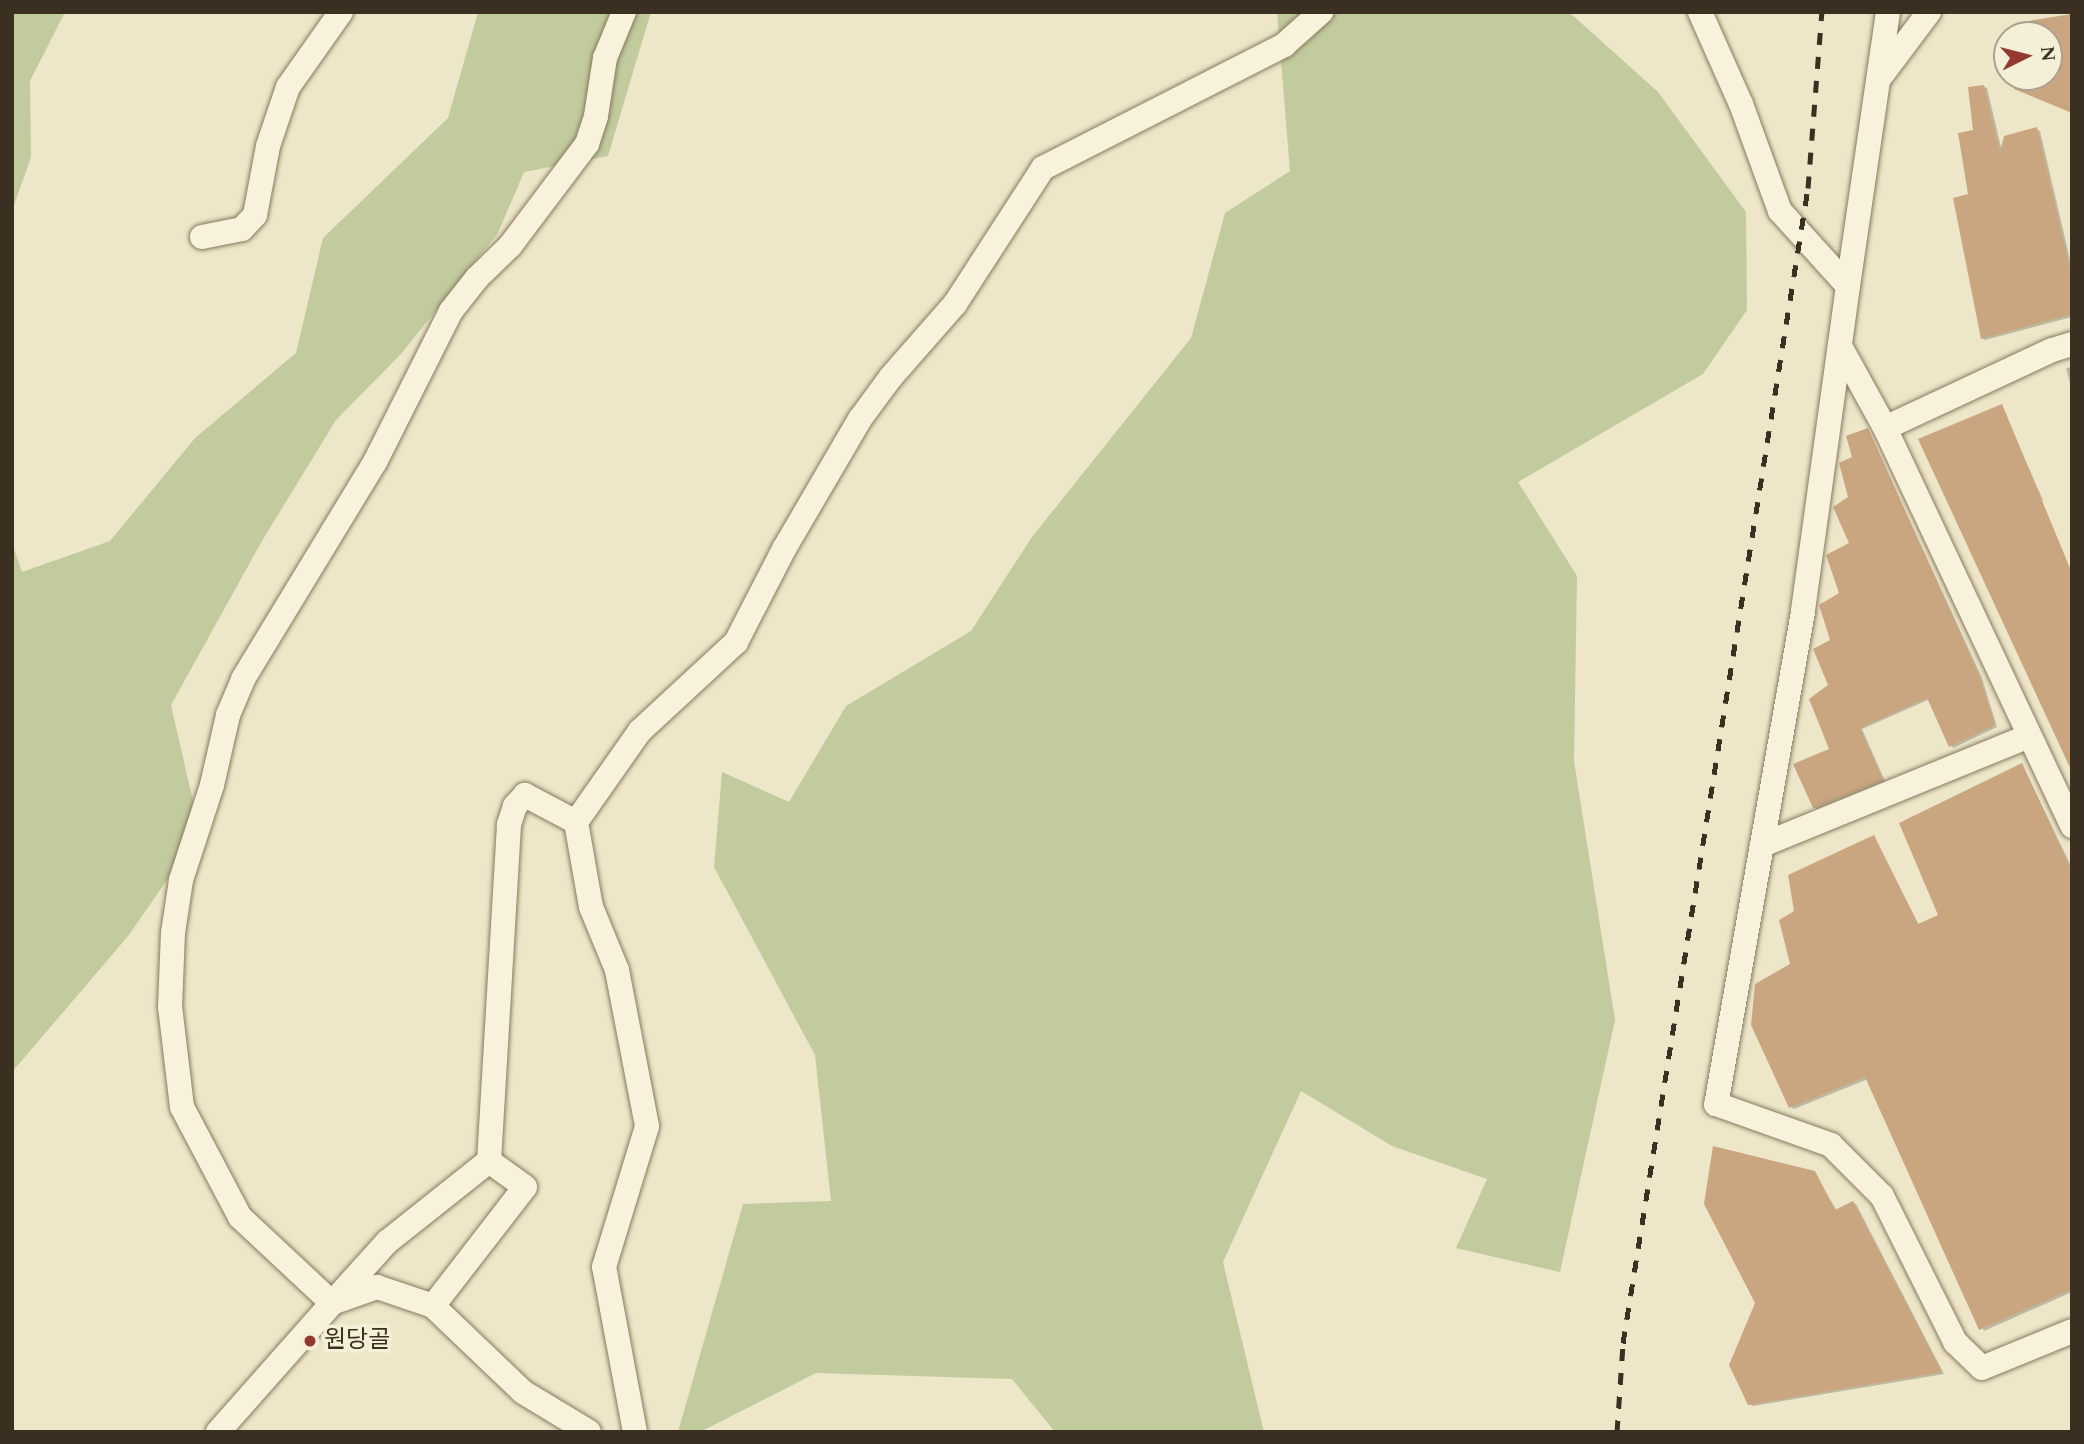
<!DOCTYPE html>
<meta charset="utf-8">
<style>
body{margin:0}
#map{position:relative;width:2084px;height:1444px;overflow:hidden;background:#ede6c9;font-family:Spectral,"Noto Sans KR",serif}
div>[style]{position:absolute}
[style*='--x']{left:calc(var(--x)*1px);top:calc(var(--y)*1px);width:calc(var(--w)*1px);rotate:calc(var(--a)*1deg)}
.green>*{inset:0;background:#c1cb9d}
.shadow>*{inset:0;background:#0003}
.building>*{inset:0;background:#c9a680}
.roads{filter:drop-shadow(0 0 2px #89795e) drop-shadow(0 0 2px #89795e)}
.minor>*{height:24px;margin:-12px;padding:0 12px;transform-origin:12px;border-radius:12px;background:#f8f2dc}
.rail>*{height:5px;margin-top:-2.5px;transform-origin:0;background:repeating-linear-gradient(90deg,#3a2f21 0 12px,transparent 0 24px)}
.dots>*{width:19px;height:19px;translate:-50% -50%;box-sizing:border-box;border:4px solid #f5efd8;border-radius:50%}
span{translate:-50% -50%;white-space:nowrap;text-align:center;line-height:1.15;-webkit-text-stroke:7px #f5efd8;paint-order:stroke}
.poi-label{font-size:24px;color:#3a2f21}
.left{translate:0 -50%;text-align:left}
.frame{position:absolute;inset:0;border:14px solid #3a2f21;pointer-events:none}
.north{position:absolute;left:1993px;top:21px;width:70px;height:70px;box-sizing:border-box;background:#f5efd8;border:2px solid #aaa28f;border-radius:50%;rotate:84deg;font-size:19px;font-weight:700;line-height:28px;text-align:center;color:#3a2f21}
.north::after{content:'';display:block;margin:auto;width:24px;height:32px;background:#953930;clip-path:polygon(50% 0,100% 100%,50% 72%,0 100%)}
</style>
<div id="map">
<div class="green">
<i style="clip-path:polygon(12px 12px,65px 12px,30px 81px,31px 157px,12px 211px)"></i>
<i style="clip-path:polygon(478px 12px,651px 12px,608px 156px,524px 172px,498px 233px,401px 354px,336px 420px,262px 541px,171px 705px,200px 832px,129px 935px,12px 1072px,12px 543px,22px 572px,110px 541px,195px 438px,296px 353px,323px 238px,448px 118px)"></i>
<i style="clip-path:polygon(1277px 12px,1569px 12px,1658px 92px,1746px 212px,1747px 310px,1703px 374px,1518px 482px,1577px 576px,1574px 761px,1615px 1020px,1560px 1272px,1456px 1248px,1487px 1179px,1392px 1146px,1301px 1091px,1223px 1262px,1264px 1432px,1055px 1432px,1012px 1379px,816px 1373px,700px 1432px,678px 1432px,743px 1204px,831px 1201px,815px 1055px,714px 867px,722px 772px,789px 802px,846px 706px,971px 631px,1032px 537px,1191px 338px,1225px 213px,1290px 171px)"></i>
</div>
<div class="shadow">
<i style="clip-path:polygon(1984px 87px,1987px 88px,2002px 151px,2036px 129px,2040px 131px,2072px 268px,2072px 317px,1985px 340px,1982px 338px,1970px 195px,1975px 131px)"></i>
<i style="clip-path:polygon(2072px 367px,2072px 391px,2066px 368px)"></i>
<i style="clip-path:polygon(2001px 406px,2043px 500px,2032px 507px,2072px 572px,2072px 764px)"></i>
<i style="clip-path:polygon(1868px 430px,1982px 678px,1997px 727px,1953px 748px,1930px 699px,1862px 729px,1885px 781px,1817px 809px,1814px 807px,1831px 750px,1833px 641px,1851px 544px,1850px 498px,1854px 458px)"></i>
<i style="clip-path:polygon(2022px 764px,2072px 868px,2072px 1292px,1984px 1331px,1868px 1079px,1794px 1109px,1791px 1107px,1792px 965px,1796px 912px,1874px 837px,1919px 925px,1940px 916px)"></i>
<i style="clip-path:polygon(1814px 1172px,1837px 1211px,1853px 1203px,1856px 1204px,1944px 1374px,1753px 1406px,1749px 1404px)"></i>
</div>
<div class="building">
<i style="clip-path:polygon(2072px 14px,2072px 113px,2014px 89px,2016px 77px,2049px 77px,2049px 35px,2025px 35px,2028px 21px)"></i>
<i style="clip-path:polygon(1984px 85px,2000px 152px,2004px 136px,2037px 127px,2072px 277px,2072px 314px,1981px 339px,1953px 198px,1968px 194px,1958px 133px,1973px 130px,1968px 87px)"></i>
<i style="clip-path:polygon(2002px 404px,2072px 573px,2072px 772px,1918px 439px)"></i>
<i style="clip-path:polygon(1868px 428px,1979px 675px,1995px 725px,1949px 747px,1927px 698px,1860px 728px,1883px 780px,1813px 808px,1793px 764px,1829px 749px,1809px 699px,1828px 685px,1813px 649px,1830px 640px,1819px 605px,1839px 593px,1826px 555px,1849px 543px,1833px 507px,1848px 497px,1839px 463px,1852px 457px,1846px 436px)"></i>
<i style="clip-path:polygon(2022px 763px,2072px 872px,2072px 1289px,1979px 1330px,1865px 1077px,1789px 1108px,1751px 1025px,1755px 984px,1790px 964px,1779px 920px,1794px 911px,1788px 875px,1874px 835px,1918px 924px,1938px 915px,1899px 823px)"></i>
<i style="clip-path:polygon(1713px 1146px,1815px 1171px,1835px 1210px,1853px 1201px,1942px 1372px,1748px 1405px,1729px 1365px,1755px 1303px,1704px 1204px)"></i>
</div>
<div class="roads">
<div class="minor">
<i style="--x:1700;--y:12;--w:101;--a:66"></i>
<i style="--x:1741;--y:104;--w:114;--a:70"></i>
<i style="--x:1780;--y:211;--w:101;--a:47.8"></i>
<i style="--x:1848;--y:286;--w:329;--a:97.9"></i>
<i style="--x:1803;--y:612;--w:500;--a:100"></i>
<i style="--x:1716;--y:1104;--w:122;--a:19.6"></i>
<i style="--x:1831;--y:1145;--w:72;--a:45"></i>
<i style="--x:1882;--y:1196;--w:163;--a:63.4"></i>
<i style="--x:1955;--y:1342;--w:37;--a:44"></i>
<i style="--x:1982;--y:1368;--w:97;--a:-22.3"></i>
<i style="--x:1881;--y:76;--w:80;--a:-53.1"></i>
<i style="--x:202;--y:237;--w:41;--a:-11.3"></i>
<i style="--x:242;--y:229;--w:19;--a:-47"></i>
<i style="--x:255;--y:215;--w:70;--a:-79.3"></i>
<i style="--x:268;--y:146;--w:62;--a:-71.3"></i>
<i style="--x:288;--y:87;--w:92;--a:-54.8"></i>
<i style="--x:1848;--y:286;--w:277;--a:-81.7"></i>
<i style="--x:2072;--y:344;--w:21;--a:163"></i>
<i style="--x:2052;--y:350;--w:184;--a:155"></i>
<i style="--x:1885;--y:428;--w:440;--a:64.8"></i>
<i style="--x:1840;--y:346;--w:94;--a:61.2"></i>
<i style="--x:576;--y:822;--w:58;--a:-152.1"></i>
<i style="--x:525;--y:795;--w:15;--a:132"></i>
<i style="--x:515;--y:806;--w:20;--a:108"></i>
<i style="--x:509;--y:825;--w:337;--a:93.4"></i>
<i style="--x:489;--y:1161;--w:130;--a:141.5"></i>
<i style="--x:387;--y:1242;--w:82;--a:132"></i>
<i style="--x:332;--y:1303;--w:126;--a:-136.9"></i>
<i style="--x:240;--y:1217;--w:124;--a:-117.8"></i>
<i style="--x:182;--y:1107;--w:101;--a:-96.8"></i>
<i style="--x:170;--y:1007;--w:74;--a:-87.7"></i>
<i style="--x:173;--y:933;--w:54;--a:-81.4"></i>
<i style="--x:181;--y:880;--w:100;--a:-71.9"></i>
<i style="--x:212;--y:785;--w:72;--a:-77.1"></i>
<i style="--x:228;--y:715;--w:39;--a:-67"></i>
<i style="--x:243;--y:679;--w:254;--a:-58.7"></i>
<i style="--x:375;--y:462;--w:169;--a:-63.3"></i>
<i style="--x:451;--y:311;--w:42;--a:-51.8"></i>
<i style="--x:477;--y:278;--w:46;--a:-44.1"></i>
<i style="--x:510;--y:246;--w:128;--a:-53"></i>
<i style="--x:587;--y:144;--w:29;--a:-72"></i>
<i style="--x:596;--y:116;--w:59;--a:-81.2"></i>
<i style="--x:605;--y:58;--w:50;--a:-67.6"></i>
<i style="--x:1762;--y:845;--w:288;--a:-22.2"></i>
<i style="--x:433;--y:1306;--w:150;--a:-52.3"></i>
<i style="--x:525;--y:1187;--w:44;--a:-144.2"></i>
<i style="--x:218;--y:1432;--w:172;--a:-48.5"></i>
<i style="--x:332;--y:1303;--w:48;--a:-19.6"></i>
<i style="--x:377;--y:1287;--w:59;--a:18.7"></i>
<i style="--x:433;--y:1306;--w:124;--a:43.7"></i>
<i style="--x:523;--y:1392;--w:77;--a:31.2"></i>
<i style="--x:635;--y:1432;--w:168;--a:-100.6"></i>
<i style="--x:604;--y:1267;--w:147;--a:-73"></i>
<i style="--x:647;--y:1126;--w:159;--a:-100.9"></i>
<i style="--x:617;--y:970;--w:68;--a:-112.4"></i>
<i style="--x:591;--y:907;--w:86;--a:-100"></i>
<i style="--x:576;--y:822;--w:111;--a:-54.9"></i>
<i style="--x:640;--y:731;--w:131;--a:-42.8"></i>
<i style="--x:736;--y:642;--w:105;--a:-62.7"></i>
<i style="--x:784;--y:549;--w:151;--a:-59.7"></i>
<i style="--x:860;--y:419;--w:52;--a:-53.6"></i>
<i style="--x:891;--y:377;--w:97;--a:-48.8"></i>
<i style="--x:955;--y:304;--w:162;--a:-57.1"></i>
<i style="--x:1043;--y:168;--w:271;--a:-27"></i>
<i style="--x:1284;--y:45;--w:50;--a:-41.7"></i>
</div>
</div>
<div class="rail">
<i style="--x:1617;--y:1432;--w:89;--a:-86.1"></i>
<i style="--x:1623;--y:1343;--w:1170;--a:-80.9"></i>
<i style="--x:1808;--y:188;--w:177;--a:-85.5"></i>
</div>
<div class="dots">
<i style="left:310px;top:1341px;background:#953930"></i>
</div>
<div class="poi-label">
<span class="left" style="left:324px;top:1341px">원당골</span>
</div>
<div class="frame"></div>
<div class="north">N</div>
</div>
